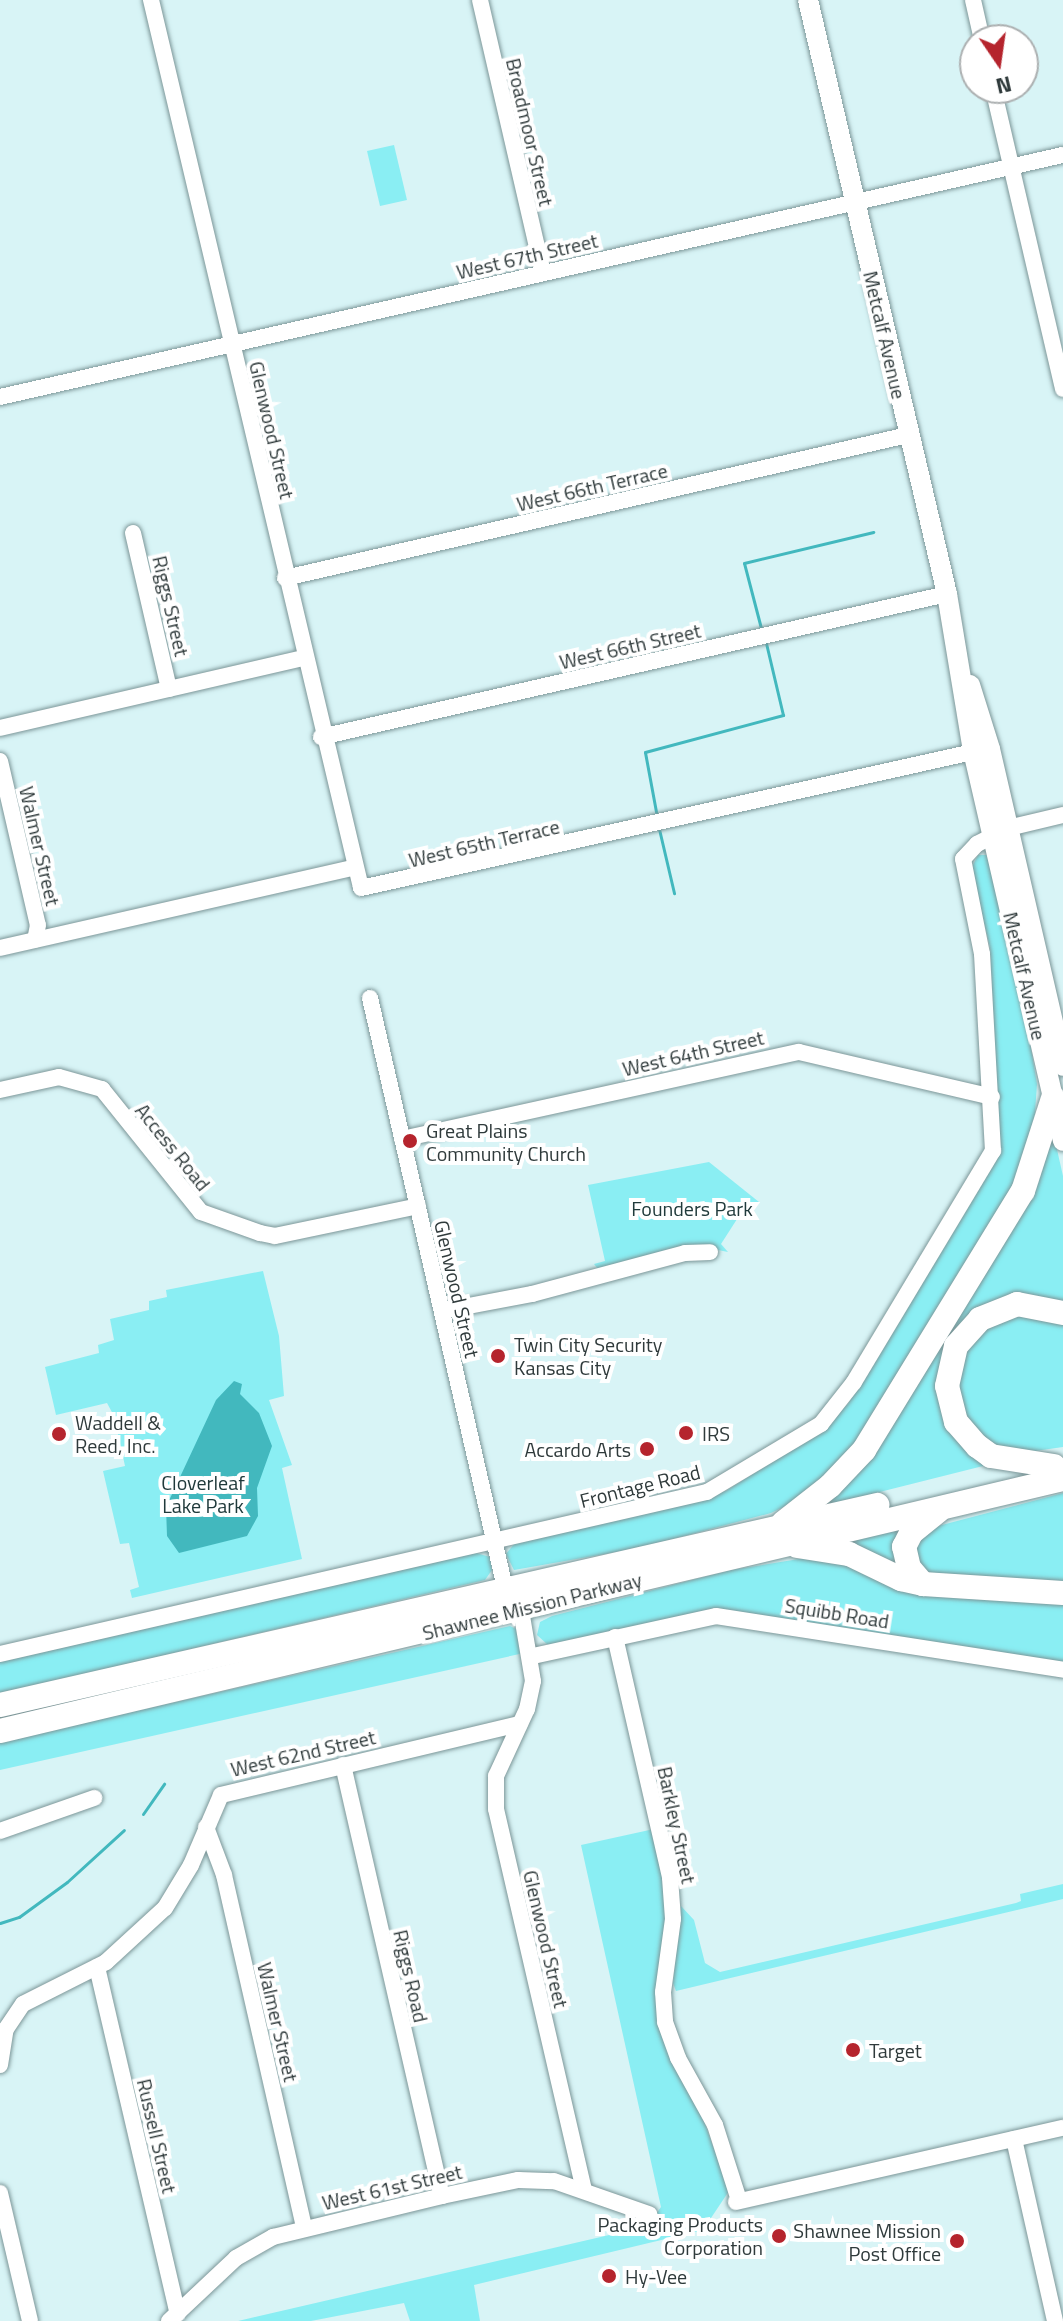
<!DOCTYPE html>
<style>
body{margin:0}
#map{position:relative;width:1063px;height:2321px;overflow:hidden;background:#d8f4f6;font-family:"Titillium Web",sans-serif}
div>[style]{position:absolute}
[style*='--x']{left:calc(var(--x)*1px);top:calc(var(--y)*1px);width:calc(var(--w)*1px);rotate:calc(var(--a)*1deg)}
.green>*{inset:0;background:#8aeef3}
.water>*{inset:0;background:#42b8be}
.stream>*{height:3px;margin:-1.5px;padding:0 1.5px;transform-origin:1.5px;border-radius:1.5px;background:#42b8be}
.roads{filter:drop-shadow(0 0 2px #7c9698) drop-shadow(0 0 2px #7c9698)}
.minor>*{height:16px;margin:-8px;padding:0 8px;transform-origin:8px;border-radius:8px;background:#fff}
.major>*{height:20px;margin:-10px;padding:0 10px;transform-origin:10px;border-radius:10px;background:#fff}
.highway>*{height:24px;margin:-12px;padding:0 12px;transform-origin:12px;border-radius:12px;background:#fff}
.dots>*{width:22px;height:22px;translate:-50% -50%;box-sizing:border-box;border:4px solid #fff;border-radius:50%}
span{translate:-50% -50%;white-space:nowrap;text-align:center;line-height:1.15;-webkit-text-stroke:8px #fff;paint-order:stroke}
.street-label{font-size:20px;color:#2f3a3b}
.poi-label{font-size:20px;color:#2f3a3b}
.left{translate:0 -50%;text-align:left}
.right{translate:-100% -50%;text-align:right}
.park-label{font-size:20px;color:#203a3b}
.north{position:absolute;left:959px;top:24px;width:80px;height:80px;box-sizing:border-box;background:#fff;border:2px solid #acb0b1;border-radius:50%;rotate:167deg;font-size:22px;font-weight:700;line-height:32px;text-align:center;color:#2f3a3b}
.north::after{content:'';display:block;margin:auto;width:28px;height:36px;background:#b5242d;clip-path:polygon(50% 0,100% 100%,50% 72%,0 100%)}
</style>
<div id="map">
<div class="green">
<i style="clip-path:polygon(394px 145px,407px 200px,380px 206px,367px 151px)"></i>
<i style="clip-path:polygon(978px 855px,987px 855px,1024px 1007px,1037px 1084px,1033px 1141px,1024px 1171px,859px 1444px,800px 1499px,771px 1513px,639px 1548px,514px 1570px,506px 1554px,515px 1543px,726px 1491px,819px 1432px,848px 1404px,1000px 1153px,990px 947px,971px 869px)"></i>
<i style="clip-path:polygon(1051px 1123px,1063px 1176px,1063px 1305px,1013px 1297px,940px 1381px,991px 1464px,824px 1506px)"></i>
<i style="clip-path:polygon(709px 1162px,759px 1202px,748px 1202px,721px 1244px,728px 1252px,708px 1248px,598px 1269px,594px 1264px,605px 1261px,588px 1185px)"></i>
<i style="clip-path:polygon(263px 1271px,279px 1336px,284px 1396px,269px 1400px,292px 1465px,282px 1468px,302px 1559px,132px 1598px,130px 1590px,139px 1587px,129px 1543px,120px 1544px,103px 1471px,125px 1466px,114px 1416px,107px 1403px,56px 1415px,45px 1367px,99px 1353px,98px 1345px,114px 1340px,110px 1319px,149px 1310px,149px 1301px,167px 1297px,166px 1290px)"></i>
<i style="clip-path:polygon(1006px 1314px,1063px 1321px,1063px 1447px,1028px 1452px,997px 1446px,967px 1424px,955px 1390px,968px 1343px)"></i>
<i style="clip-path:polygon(1063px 1493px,1063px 1583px,952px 1579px,918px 1569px,914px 1541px,938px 1526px)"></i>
<i style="clip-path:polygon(902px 1529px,904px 1572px,845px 1542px)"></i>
<i style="clip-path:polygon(476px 1553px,490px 1557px,492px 1570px,485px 1580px,0 1694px,0 1662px)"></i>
<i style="clip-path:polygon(811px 1557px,1063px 1602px,1063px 1664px,748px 1614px,548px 1645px,537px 1635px,540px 1622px,552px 1616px,731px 1570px)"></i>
<i style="clip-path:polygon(510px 1626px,520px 1631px,524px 1653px,0 1770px,0 1742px)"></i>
<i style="clip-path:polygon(654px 1829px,668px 1906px,659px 1996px,729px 2191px,703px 2230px,474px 2285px,480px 2321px,410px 2321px,404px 2303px,311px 2321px,238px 2321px,648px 2226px,661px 2207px,581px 1845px)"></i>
<i style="clip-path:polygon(1063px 1884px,1063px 1899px,676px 1991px,673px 1983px,681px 1906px,694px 1920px,705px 1963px,720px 1972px,1016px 1903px,1021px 1901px,1020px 1894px)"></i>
</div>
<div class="water">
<i style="clip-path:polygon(234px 1381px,242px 1384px,240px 1394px,259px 1413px,272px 1446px,257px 1488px,258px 1516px,247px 1536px,179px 1553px,167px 1536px,166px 1507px,216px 1400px)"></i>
</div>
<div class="stream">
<i style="--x:762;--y:632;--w:71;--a:-104.6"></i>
<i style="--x:744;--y:563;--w:133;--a:-13.5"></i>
<i style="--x:657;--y:817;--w:66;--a:-100.5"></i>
<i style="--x:645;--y:752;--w:143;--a:-15"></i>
<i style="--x:783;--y:715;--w:74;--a:-103.3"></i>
<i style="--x:659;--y:829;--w:66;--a:76.8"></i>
<i style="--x:143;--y:1814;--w:37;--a:-55"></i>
<i style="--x:0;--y:1923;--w:20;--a:-18"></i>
<i style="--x:19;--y:1917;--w:59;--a:-36.1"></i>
<i style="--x:67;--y:1882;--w:77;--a:-42.4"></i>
</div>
<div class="roads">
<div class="minor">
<i style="--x:151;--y:0;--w:912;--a:76.69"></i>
<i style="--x:361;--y:888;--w:636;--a:-12.53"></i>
<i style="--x:480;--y:0;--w:280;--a:77"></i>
<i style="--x:973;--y:0;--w:41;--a:77.3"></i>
<i style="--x:993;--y:88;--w:309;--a:76.9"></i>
<i style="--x:0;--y:397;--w:1090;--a:-12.83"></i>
<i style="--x:133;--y:533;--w:160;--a:77"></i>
<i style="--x:285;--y:578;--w:639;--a:-12.93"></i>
<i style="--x:0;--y:728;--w:312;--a:-13"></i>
<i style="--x:321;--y:737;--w:642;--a:-12.87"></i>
<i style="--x:0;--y:761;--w:168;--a:77"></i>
<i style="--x:38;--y:925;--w:15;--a:101"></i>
<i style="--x:0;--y:948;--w:362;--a:-12.8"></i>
<i style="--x:370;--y:998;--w:605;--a:77.11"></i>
<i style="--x:0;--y:1090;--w:60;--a:-12.4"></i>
<i style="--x:59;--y:1077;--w:45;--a:15.6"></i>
<i style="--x:102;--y:1089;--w:158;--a:51.2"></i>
<i style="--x:201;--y:1212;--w:63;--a:19.6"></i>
<i style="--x:260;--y:1233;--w:15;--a:11"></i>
<i style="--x:275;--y:1236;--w:146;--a:-11.8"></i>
<i style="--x:402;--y:1139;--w:406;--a:-12.4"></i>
<i style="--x:799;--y:1052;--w:198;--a:13.1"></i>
<i style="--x:442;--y:1311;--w:92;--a:-10.7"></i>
<i style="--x:532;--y:1294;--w:158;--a:-15"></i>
<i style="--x:685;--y:1253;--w:25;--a:-2"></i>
<i style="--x:521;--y:1610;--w:72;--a:80.4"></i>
<i style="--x:533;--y:1681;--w:29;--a:102"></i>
<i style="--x:527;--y:1709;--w:74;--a:114.8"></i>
<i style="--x:496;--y:1776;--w:33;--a:90"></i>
<i style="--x:496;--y:1809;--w:388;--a:77"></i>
<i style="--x:615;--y:1637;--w:247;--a:77.1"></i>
<i style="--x:670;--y:1878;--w:41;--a:85.8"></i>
<i style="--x:673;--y:1919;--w:74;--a:97.8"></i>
<i style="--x:663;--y:1992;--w:30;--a:86"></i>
<i style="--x:665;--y:2022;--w:38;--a:70"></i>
<i style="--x:678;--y:2058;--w:77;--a:61.1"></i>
<i style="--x:715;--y:2125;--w:79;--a:72.3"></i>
<i style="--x:0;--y:1654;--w:725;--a:-12.91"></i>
<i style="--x:707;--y:1492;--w:133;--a:-30.8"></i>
<i style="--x:821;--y:1424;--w:53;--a:-51.8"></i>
<i style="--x:854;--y:1382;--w:270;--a:-59"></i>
<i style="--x:993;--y:1151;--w:197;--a:-93.2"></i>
<i style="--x:982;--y:954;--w:97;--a:-101.3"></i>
<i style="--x:963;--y:859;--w:21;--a:-47"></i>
<i style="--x:977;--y:844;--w:35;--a:-27"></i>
<i style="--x:1008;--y:828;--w:57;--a:-13.3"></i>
<i style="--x:533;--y:1656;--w:187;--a:-12.3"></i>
<i style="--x:716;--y:1616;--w:351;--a:8.8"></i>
<i style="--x:343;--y:1765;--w:442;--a:77.1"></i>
<i style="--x:206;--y:1827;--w:51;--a:69.4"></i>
<i style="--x:224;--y:1875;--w:361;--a:77.2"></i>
<i style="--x:0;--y:1831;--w:100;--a:-19.3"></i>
<i style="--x:97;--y:1967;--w:356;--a:76.9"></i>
<i style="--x:0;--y:2065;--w:36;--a:-81"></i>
<i style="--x:6;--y:2029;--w:30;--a:-56"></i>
<i style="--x:23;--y:2004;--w:93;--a:-26.8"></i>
<i style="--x:106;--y:1962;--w:80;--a:-42.5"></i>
<i style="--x:165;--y:1908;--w:50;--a:-58.8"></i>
<i style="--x:191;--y:1865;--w:76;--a:-66.8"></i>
<i style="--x:221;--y:1795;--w:307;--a:-13.4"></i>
<i style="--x:1014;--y:2139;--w:187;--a:77.3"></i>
<i style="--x:0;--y:2193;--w:131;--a:76.8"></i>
<i style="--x:736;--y:2202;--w:335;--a:-12.8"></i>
<i style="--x:169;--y:2321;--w:92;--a:-43.2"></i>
<i style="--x:236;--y:2258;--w:43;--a:-29.6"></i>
<i style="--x:273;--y:2237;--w:174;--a:-13.6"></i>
<i style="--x:442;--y:2196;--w:78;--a:-11.9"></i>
<i style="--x:518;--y:2180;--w:36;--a:2"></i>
<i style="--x:554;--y:2181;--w:101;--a:19.2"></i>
</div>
<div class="major">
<i style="--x:808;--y:0;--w:610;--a:76.83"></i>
<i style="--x:947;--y:594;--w:159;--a:80.6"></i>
<i style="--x:973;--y:751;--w:400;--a:77"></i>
<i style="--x:970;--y:685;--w:67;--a:72.6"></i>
<i style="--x:990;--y:749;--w:325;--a:77"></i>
</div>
<div class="highway">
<i style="--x:1054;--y:1466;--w:64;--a:-171"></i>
<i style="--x:991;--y:1456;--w:17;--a:-144"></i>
<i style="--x:977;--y:1446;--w:32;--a:-131"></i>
<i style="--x:956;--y:1422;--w:37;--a:-104"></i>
<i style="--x:947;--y:1386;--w:41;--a:-77.3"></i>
<i style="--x:956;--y:1346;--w:36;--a:-48"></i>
<i style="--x:980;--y:1319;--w:40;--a:-22"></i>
<i style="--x:1017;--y:1304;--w:47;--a:11.1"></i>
<i style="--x:783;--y:1523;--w:60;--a:-38.2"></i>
<i style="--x:830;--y:1486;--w:50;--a:-46.6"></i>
<i style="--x:864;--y:1450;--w:304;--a:-58.5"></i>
<i style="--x:1023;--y:1191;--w:98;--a:-72.1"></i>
<i style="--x:797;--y:1546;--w:53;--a:8.7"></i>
<i style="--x:849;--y:1554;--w:58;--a:25.7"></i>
<i style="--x:901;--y:1579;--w:23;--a:13"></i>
<i style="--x:923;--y:1584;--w:140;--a:3.7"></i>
<i style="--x:923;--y:1584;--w:21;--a:-131"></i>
<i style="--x:909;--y:1568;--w:22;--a:-103"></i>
<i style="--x:904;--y:1547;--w:16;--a:-63"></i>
<i style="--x:911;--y:1533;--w:35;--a:-39"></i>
<i style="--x:0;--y:1705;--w:900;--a:-12.85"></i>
<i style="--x:0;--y:1731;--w:1092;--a:-13.34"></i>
</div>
</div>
<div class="dots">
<i style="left:410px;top:1141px;background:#b5242d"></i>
<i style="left:498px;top:1356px;background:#b5242d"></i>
<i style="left:686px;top:1433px;background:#b5242d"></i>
<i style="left:59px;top:1434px;background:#b5242d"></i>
<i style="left:647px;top:1449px;background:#b5242d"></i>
<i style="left:853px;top:2050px;background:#b5242d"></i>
<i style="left:779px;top:2236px;background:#b5242d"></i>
<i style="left:957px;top:2241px;background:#b5242d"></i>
<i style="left:609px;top:2276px;background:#b5242d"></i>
</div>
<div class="street-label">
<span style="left:530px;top:132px;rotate:77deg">Broadmoor Street</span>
<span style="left:527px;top:256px;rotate:-13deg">West 67th Street</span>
<span style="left:885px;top:335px;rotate:77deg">Metcalf Avenue</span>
<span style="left:272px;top:430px;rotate:77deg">Glenwood Street</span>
<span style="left:592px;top:487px;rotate:-13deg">West 66th Terrace</span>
<span style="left:171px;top:606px;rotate:77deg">Riggs Street</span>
<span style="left:630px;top:646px;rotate:-13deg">West 66th Street</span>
<span style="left:484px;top:843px;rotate:-13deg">West 65th Terrace</span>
<span style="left:40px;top:846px;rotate:77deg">Walmer Street</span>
<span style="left:1025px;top:976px;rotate:77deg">Metcalf Avenue</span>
<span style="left:693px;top:1053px;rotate:-13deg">West 64th Street</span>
<span style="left:173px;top:1147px;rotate:51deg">Access Road</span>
<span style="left:457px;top:1289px;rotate:77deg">Glenwood Street</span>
<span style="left:640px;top:1486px;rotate:-14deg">Frontage Road</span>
<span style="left:532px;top:1606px;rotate:-14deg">Shawnee Mission Parkway</span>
<span style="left:837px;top:1613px;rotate:9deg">Squibb Road</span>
<span style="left:303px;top:1753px;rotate:-13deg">West 62nd Street</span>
<span style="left:677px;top:1825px;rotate:78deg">Barkley Street</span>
<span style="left:546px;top:1939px;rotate:77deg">Glenwood Street</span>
<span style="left:411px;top:1976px;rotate:77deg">Riggs Road</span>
<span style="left:278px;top:2022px;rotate:77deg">Walmer Street</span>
<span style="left:157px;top:2136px;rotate:77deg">Russell Street</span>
<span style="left:392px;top:2187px;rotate:-13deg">West 61st Street</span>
</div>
<div class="poi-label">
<span class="left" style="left:426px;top:1142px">Great Plains<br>Community Church</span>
<span class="left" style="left:514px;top:1356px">Twin City Security<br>Kansas City</span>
<span class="left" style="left:75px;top:1434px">Waddell &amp;<br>Reed, Inc.</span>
<span class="left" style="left:702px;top:1433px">IRS</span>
<span class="right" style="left:631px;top:1449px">Accardo Arts</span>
<span class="left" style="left:869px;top:2050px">Target</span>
<span class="right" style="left:763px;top:2236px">Packaging Products<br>Corporation</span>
<span class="right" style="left:941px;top:2242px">Shawnee Mission<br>Post Office</span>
<span class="left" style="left:625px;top:2276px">Hy-Vee</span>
</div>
<div class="park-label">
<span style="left:692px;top:1208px">Founders Park</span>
<span style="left:203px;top:1494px">Cloverleaf<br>Lake Park</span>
</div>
<div class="north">N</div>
</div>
